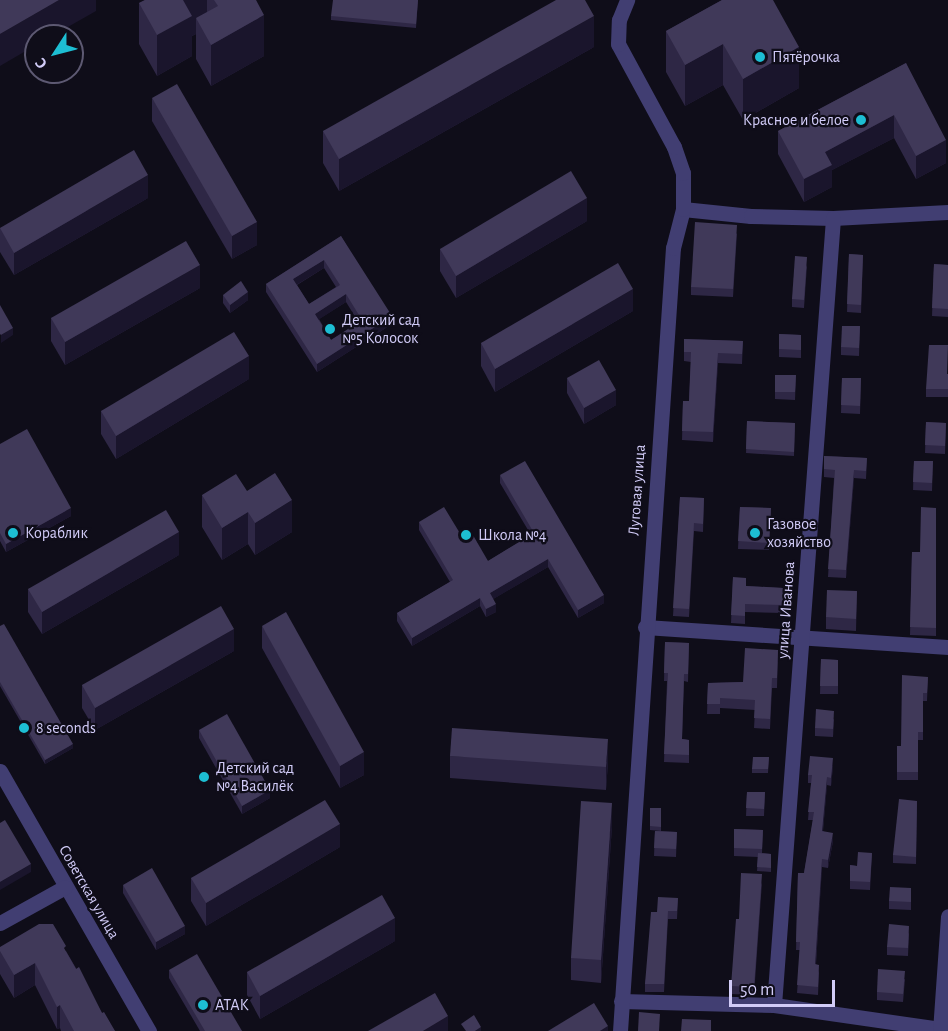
<!DOCTYPE html>
<meta charset="utf-8">
<style>
body{margin:0}
#map{position:relative;width:948px;height:1031px;overflow:hidden;background:#0f0d19;font-family:"Alegreya Sans",sans-serif}
div>[style]{position:absolute}
[style*='--x']{left:calc(var(--x)*1px);top:calc(var(--y)*1px);width:calc(var(--w)*1px);rotate:calc(var(--a)*1deg)}
.minor>*{height:15px;margin:-7.5px;padding:0 7.5px;transform-origin:7.5px;border-radius:7.5px;background:#413e72}
.wall>*{inset:0;background:#2e2745}
.shaded-wall>*{inset:0;background:#1a152c}
.building>*{inset:0;background:#403959}
.dots>*{width:16px;height:16px;translate:-50% -50%;box-sizing:border-box;border:3px solid #0f0d19;border-radius:50%}
span{translate:-50% -50%;white-space:nowrap;text-align:center;line-height:1.15;-webkit-text-stroke:4.5px #0f0d19;paint-order:stroke}
.poi-label{font-size:16px;color:#d2ccf8}
.left{translate:0 -50%;text-align:left}
.right{translate:-100% -50%;text-align:right}
.street-label{font-size:16px;color:#d2ccf8}
.north{position:absolute;left:24px;top:24px;width:60px;height:60px;box-sizing:border-box;background:#0f0d19;border:2px solid #5d5972;border-radius:50%;rotate:234deg;font-size:16px;font-weight:700;line-height:24px;text-align:center;color:#d2ccf8}
.north::after{content:'';display:block;margin:auto;width:21px;height:27px;background:#1dbed3;clip-path:polygon(50% 0,100% 100%,50% 72%,0 100%)}
.scale{position:absolute;left:729px;top:980px;width:106px;height:27px;box-sizing:border-box;border:3px solid #d2ccf8;border-top:0;padding-left:8px;font-size:18px;line-height:21px;white-space:nowrap;color:#d2ccf8;-webkit-text-stroke:4px #0f0d19;paint-order:stroke}
</style>
<div id="map">
<div class="minor">
<i style="--x:683;--y:209;--w:68;--a:5.9"></i>
<i style="--x:751;--y:216;--w:82;--a:1.4"></i>
<i style="--x:833;--y:218;--w:115;--a:-3"></i>
<i style="--x:645;--y:627;--w:304;--a:3.8"></i>
<i style="--x:0;--y:771;--w:300;--a:60.2"></i>
<i style="--x:0;--y:923;--w:74;--a:-29"></i>
<i style="--x:621;--y:1001;--w:153;--a:1.5"></i>
<i style="--x:774;--y:1005;--w:168;--a:8.2"></i>
<i style="--x:774;--y:1005;--w:789;--a:-85.71"></i>
<i style="--x:620;--y:1031;--w:785;--a:-86.13"></i>
<i style="--x:673;--y:248;--w:40;--a:-75.6"></i>
<i style="--x:683;--y:209;--w:36;--a:-90"></i>
<i style="--x:683;--y:173;--w:28;--a:-109"></i>
<i style="--x:674;--y:147;--w:117;--a:-118.5"></i>
<i style="--x:618;--y:44;--w:24;--a:-88"></i>
<i style="--x:619;--y:20;--w:22;--a:-68"></i>
<i style="--x:940;--y:1031;--w:115;--a:-86"></i>
</div>
<div class="wall">
<i style="clip-path:polygon(145px 0,256px 0,264px 56px,211px 86px,196px 59px,196px 34px,192px 36px,192px 56px,157px 76px,139px 44px,139px 3px)"></i>
<i style="clip-path:polygon(418px 0,416px 28px,331px 20px,331px 16px)"></i>
<i style="clip-path:polygon(722px 0,799px 88px,743px 120px,723px 85px,685px 106px,666px 72px,666px 31px)"></i>
<i style="clip-path:polygon(594px 47px,339px 191px,323px 163px,323px 131px)"></i>
<i style="clip-path:polygon(906px 63px,946px 163px,916px 179px,894px 138px,832px 170px,832px 187px,804px 202px,778px 154px,778px 131px)"></i>
<i style="clip-path:polygon(152px 98px,257px 245px,232px 259px,152px 121px)"></i>
<i style="clip-path:polygon(148px 198px,14px 275px,0 252px,0 228px)"></i>
<i style="clip-path:polygon(587px 221px,456px 298px,440px 271px,440px 249px)"></i>
<i style="clip-path:polygon(737px 233px,733px 297px,691px 295px,691px 287px)"></i>
<i style="clip-path:polygon(evenodd,341px 236px,392px 324px,317px 372px,266px 292px,266px 284px,341px 236px,324px 268px,336px 287px,309px 304px,297px 285px,324px 268px,341px 236px,346px 302px,359px 323px,331px 340px,319px 319px,346px 302px)"></i>
<i style="clip-path:polygon(849px 254px,863px 255px,861px 313px,847px 312px)"></i>
<i style="clip-path:polygon(934px 264px,948px 265px,948px 317px,932px 316px)"></i>
<i style="clip-path:polygon(807px 265px,804px 308px,792px 307px,792px 299px)"></i>
<i style="clip-path:polygon(200px 288px,65px 365px,51px 341px,51px 318px)"></i>
<i style="clip-path:polygon(223px 295px,248px 300px,230px 313px,223px 303px)"></i>
<i style="clip-path:polygon(633px 311px,495px 392px,481px 366px,481px 343px)"></i>
<i style="clip-path:polygon(860px 326px,859px 356px,841px 355px,841px 347px)"></i>
<i style="clip-path:polygon(779px 334px,801px 335px,801px 358px,779px 357px)"></i>
<i style="clip-path:polygon(684px 339px,743px 341px,742px 364px,718px 363px,713px 442px,682px 440px,683px 401px,689px 401px,691px 362px,684px 361px)"></i>
<i style="clip-path:polygon(948px 374px,948px 397px,926px 397px,926px 389px)"></i>
<i style="clip-path:polygon(775px 375px,796px 375px,795px 400px,775px 399px)"></i>
<i style="clip-path:polygon(567px 378px,616px 405px,584px 424px,567px 393px)"></i>
<i style="clip-path:polygon(842px 378px,861px 378px,860px 414px,841px 413px)"></i>
<i style="clip-path:polygon(249px 379px,116px 459px,101px 434px,101px 411px)"></i>
<i style="clip-path:polygon(747px 421px,795px 423px,794px 456px,746px 453px)"></i>
<i style="clip-path:polygon(926px 422px,946px 423px,945px 454px,925px 453px)"></i>
<i style="clip-path:polygon(0 444px,71px 516px,6px 552px,0 541px)"></i>
<i style="clip-path:polygon(824px 456px,867px 458px,866px 479px,854px 478px,846px 578px,828px 577px,834px 478px,824px 477px)"></i>
<i style="clip-path:polygon(914px 461px,933px 461px,932px 491px,913px 490px)"></i>
<i style="clip-path:polygon(500px 475px,604px 603px,578px 618px,548px 567px,493px 599px,496px 612px,486px 617px,480px 606px,412px 646px,397px 621px,397px 613px,450px 582px,419px 530px,419px 522px,488px 561px,531px 535px,500px 483px)"></i>
<i style="clip-path:polygon(247px 491px,292px 532px,255px 555px,248px 544px,222px 560px,202px 527px,202px 495px)"></i>
<i style="clip-path:polygon(680px 497px,704px 498px,703px 532px,694px 531px,689px 617px,673px 616px)"></i>
<i style="clip-path:polygon(740px 507px,771px 508px,769px 550px,738px 549px)"></i>
<i style="clip-path:polygon(936px 508px,936px 636px,910px 635px,912px 552px,920px 552px)"></i>
<i style="clip-path:polygon(179px 555px,42px 634px,28px 612px,28px 589px)"></i>
<i style="clip-path:polygon(733px 577px,746px 586px,783px 588px,783px 613px,745px 612px,745px 624px,731px 623px)"></i>
<i style="clip-path:polygon(857px 591px,856px 631px,826px 629px,826px 617px)"></i>
<i style="clip-path:polygon(0 626px,73px 748px,45px 764px,0 686px)"></i>
<i style="clip-path:polygon(262px 626px,364px 775px,340px 788px,262px 648px)"></i>
<i style="clip-path:polygon(665px 642px,689px 643px,688px 682px,684px 681px,682px 739px,689px 740px,689px 763px,664px 762px,667px 681px,664px 681px)"></i>
<i style="clip-path:polygon(778px 650px,777px 688px,772px 688px,770px 729px,754px 728px,755px 710px,720px 708px,720px 714px,707px 714px,708px 683px,743px 682px)"></i>
<i style="clip-path:polygon(234px 651px,95px 730px,82px 708px,82px 685px)"></i>
<i style="clip-path:polygon(821px 659px,838px 660px,838px 694px,820px 694px)"></i>
<i style="clip-path:polygon(928px 677px,927px 701px,923px 701px,923px 740px,918px 740px,918px 780px,897px 780px,897px 746px,901px 746px)"></i>
<i style="clip-path:polygon(834px 719px,833px 737px,815px 736px,815px 728px)"></i>
<i style="clip-path:polygon(199px 730px,270px 798px,242px 814px,199px 738px)"></i>
<i style="clip-path:polygon(450px 756px,608px 762px,606px 790px,450px 778px)"></i>
<i style="clip-path:polygon(769px 757px,768px 773px,752px 773px,752px 769px)"></i>
<i style="clip-path:polygon(833px 766px,831px 786px,827px 785px,823px 831px,833px 841px,828px 868px,822px 867px,816px 964px,819px 973px,818px 995px,797px 993px,800px 950px,796px 950px,798px 873px,804px 873px,813px 820px,808px 820px,811px 783px,808px 783px,808px 775px)"></i>
<i style="clip-path:polygon(747px 792px,765px 792px,764px 816px,746px 816px)"></i>
<i style="clip-path:polygon(917px 801px,916px 864px,893px 863px,893px 855px)"></i>
<i style="clip-path:polygon(650px 808px,661px 808px,661px 831px,650px 830px)"></i>
<i style="clip-path:polygon(612px 826px,601px 983px,571px 980px,571px 958px)"></i>
<i style="clip-path:polygon(734px 829px,763px 830px,762px 853px,771px 854px,771px 872px,757px 871px,758px 857px,734px 856px)"></i>
<i style="clip-path:polygon(655px 831px,677px 832px,676px 857px,654px 856px)"></i>
<i style="clip-path:polygon(340px 847px,206px 926px,191px 901px,191px 878px)"></i>
<i style="clip-path:polygon(872px 853px,870px 890px,850px 889px,850px 865px,857px 866px)"></i>
<i style="clip-path:polygon(762px 882px,754px 995px,731px 994px,731px 986px)"></i>
<i style="clip-path:polygon(123px 885px,185px 934px,156px 950px,123px 893px)"></i>
<i style="clip-path:polygon(911px 888px,911px 910px,889px 909px,889px 901px)"></i>
<i style="clip-path:polygon(678px 898px,677px 919px,668px 919px,664px 992px,645px 992px,645px 984px,657px 912px)"></i>
<i style="clip-path:polygon(909px 933px,908px 956px,887px 955px,887px 947px)"></i>
<i style="clip-path:polygon(395px 941px,260px 1019px,247px 995px,247px 972px)"></i>
<i style="clip-path:polygon(0 947px,66px 951px,102px 1013px,115px 1031px,61px 1031px,60px 1028px,57px 1029px,35px 985px,14px 998px,0 974px)"></i>
<i style="clip-path:polygon(169px 970px,242px 1031px,200px 1031px,169px 978px)"></i>
<i style="clip-path:polygon(905px 979px,903px 1002px,877px 1000px,877px 992px)"></i>
</div>
<div class="shaded-wall">
<i style="clip-path:polygon(59px 0,96px 0,96px 11px,52px 36px,36px 36px,36px 45px,0 66px,0 34px)"></i>
<i style="clip-path:polygon(183px 0,207px 0,207px 28px,196px 18px,196px 34px,192px 36px,192px 56px,157px 76px,157px 35px)"></i>
<i style="clip-path:polygon(264px 15px,264px 56px,211px 86px,211px 45px)"></i>
<i style="clip-path:polygon(594px 16px,594px 47px,339px 191px,339px 159px)"></i>
<i style="clip-path:polygon(723px 44px,723px 85px,685px 106px,685px 65px)"></i>
<i style="clip-path:polygon(799px 47px,799px 88px,743px 120px,743px 79px)"></i>
<i style="clip-path:polygon(894px 115px,894px 138px,832px 170px,832px 187px,804px 202px,804px 179px,825px 152px)"></i>
<i style="clip-path:polygon(946px 140px,946px 163px,916px 179px,916px 156px)"></i>
<i style="clip-path:polygon(148px 175px,148px 198px,14px 275px,14px 253px)"></i>
<i style="clip-path:polygon(587px 198px,587px 221px,456px 298px,456px 276px)"></i>
<i style="clip-path:polygon(257px 222px,257px 245px,232px 259px,232px 236px)"></i>
<i style="clip-path:polygon(324px 260px,324px 268px,293px 287px,293px 279px)"></i>
<i style="clip-path:polygon(200px 265px,200px 288px,65px 365px,65px 342px)"></i>
<i style="clip-path:polygon(633px 289px,633px 311px,495px 392px,495px 369px)"></i>
<i style="clip-path:polygon(248px 292px,248px 300px,230px 313px,230px 305px)"></i>
<i style="clip-path:polygon(346px 294px,346px 302px,315px 322px,315px 314px)"></i>
<i style="clip-path:polygon(392px 316px,392px 324px,317px 372px,317px 364px)"></i>
<i style="clip-path:polygon(13px 328px,13px 335px,1px 343px,1px 335px)"></i>
<i style="clip-path:polygon(718px 353px,718px 363px,713px 442px,713px 432px)"></i>
<i style="clip-path:polygon(249px 356px,249px 379px,116px 459px,116px 436px)"></i>
<i style="clip-path:polygon(616px 390px,616px 405px,584px 424px,584px 408px)"></i>
<i style="clip-path:polygon(854px 470px,854px 478px,846px 578px,846px 570px)"></i>
<i style="clip-path:polygon(292px 500px,292px 532px,255px 555px,255px 523px)"></i>
<i style="clip-path:polygon(71px 508px,71px 516px,6px 552px,6px 544px)"></i>
<i style="clip-path:polygon(248px 512px,248px 544px,222px 560px,222px 528px)"></i>
<i style="clip-path:polygon(179px 532px,179px 555px,42px 634px,42px 612px)"></i>
<i style="clip-path:polygon(548px 559px,548px 567px,490px 601px,490px 593px)"></i>
<i style="clip-path:polygon(604px 595px,604px 603px,578px 618px,578px 610px)"></i>
<i style="clip-path:polygon(480px 598px,480px 606px,412px 646px,412px 638px)"></i>
<i style="clip-path:polygon(496px 604px,496px 612px,486px 617px,486px 609px)"></i>
<i style="clip-path:polygon(234px 629px,234px 651px,95px 730px,95px 708px)"></i>
<i style="clip-path:polygon(608px 739px,608px 762px,606px 790px,606px 767px)"></i>
<i style="clip-path:polygon(73px 744px,73px 748px,45px 764px,45px 760px)"></i>
<i style="clip-path:polygon(364px 752px,364px 775px,340px 788px,340px 766px)"></i>
<i style="clip-path:polygon(833px 758px,833px 766px,831px 786px,831px 778px)"></i>
<i style="clip-path:polygon(827px 777px,827px 785px,822px 839px,822px 831px)"></i>
<i style="clip-path:polygon(270px 790px,270px 798px,242px 814px,242px 806px)"></i>
<i style="clip-path:polygon(612px 803px,612px 826px,601px 983px,601px 960px)"></i>
<i style="clip-path:polygon(340px 824px,340px 847px,206px 926px,206px 903px)"></i>
<i style="clip-path:polygon(833px 833px,833px 841px,828px 868px,828px 860px)"></i>
<i style="clip-path:polygon(822px 859px,822px 867px,815px 972px,815px 964px)"></i>
<i style="clip-path:polygon(31px 864px,31px 872px,0 890px,0 882px)"></i>
<i style="clip-path:polygon(395px 918px,395px 941px,260px 1019px,260px 996px)"></i>
<i style="clip-path:polygon(185px 926px,185px 934px,156px 950px,156px 942px)"></i>
<i style="clip-path:polygon(35px 963px,35px 985px,14px 998px,14px 975px)"></i>
<i style="clip-path:polygon(60px 1005px,60px 1028px,57px 1029px,57px 1007px)"></i>
<i style="clip-path:polygon(448px 1016px,448px 1031px,423px 1031px)"></i>
<i style="clip-path:polygon(608px 1026px,608px 1031px,600px 1031px)"></i>
<i style="clip-path:polygon(481px 1027px,481px 1031px,475px 1031px)"></i>
</div>
<div class="building">
<i style="clip-path:polygon(0 0,59px 0,0 34px)"></i>
<i style="clip-path:polygon(145px 0,183px 0,192px 16px,157px 35px,139px 3px)"></i>
<i style="clip-path:polygon(214px 0,256px 0,264px 15px,211px 45px,196px 18px,218px 6px)"></i>
<i style="clip-path:polygon(333px 0,418px 0,416px 24px,331px 16px)"></i>
<i style="clip-path:polygon(556px 0,585px 0,594px 16px,339px 159px,323px 131px)"></i>
<i style="clip-path:polygon(722px 0,773px 0,799px 47px,743px 79px,723px 44px,685px 65px,666px 31px)"></i>
<i style="clip-path:polygon(906px 63px,946px 140px,916px 156px,894px 115px,825px 152px,832px 165px,804px 179px,778px 131px)"></i>
<i style="clip-path:polygon(177px 84px,257px 222px,232px 236px,152px 98px)"></i>
<i style="clip-path:polygon(134px 150px,148px 175px,14px 253px,0 228px)"></i>
<i style="clip-path:polygon(571px 171px,587px 198px,456px 276px,440px 249px)"></i>
<i style="clip-path:polygon(695px 222px,737px 225px,733px 289px,691px 287px)"></i>
<i style="clip-path:polygon(evenodd,341px 236px,392px 316px,317px 364px,266px 284px,341px 236px,324px 260px,340px 285px,309px 304px,293px 279px,324px 260px,341px 236px,346px 294px,362px 320px,331px 340px,315px 314px,346px 294px)"></i>
<i style="clip-path:polygon(186px 241px,200px 265px,65px 342px,51px 318px)"></i>
<i style="clip-path:polygon(849px 254px,863px 255px,861px 305px,847px 304px)"></i>
<i style="clip-path:polygon(795px 256px,807px 257px,804px 300px,792px 299px)"></i>
<i style="clip-path:polygon(618px 263px,633px 289px,495px 369px,481px 343px)"></i>
<i style="clip-path:polygon(934px 264px,948px 265px,948px 309px,932px 308px)"></i>
<i style="clip-path:polygon(241px 281px,248px 292px,230px 305px,223px 295px)"></i>
<i style="clip-path:polygon(0 305px,13px 328px,1px 335px,0 334px)"></i>
<i style="clip-path:polygon(842px 326px,860px 326px,859px 348px,841px 347px)"></i>
<i style="clip-path:polygon(234px 332px,249px 356px,116px 436px,101px 411px)"></i>
<i style="clip-path:polygon(779px 334px,801px 335px,801px 350px,779px 349px)"></i>
<i style="clip-path:polygon(684px 339px,743px 341px,742px 354px,718px 353px,713px 432px,682px 431px,683px 401px,689px 401px,691px 352px,684px 352px)"></i>
<i style="clip-path:polygon(929px 345px,948px 345px,947px 374px,948px 374px,948px 389px,926px 389px)"></i>
<i style="clip-path:polygon(599px 360px,616px 390px,584px 408px,567px 378px)"></i>
<i style="clip-path:polygon(775px 375px,796px 375px,795px 392px,775px 392px)"></i>
<i style="clip-path:polygon(842px 378px,861px 378px,860px 406px,841px 405px)"></i>
<i style="clip-path:polygon(747px 421px,795px 423px,794px 452px,746px 449px)"></i>
<i style="clip-path:polygon(926px 422px,946px 423px,945px 446px,925px 445px)"></i>
<i style="clip-path:polygon(27px 429px,71px 508px,6px 544px,0 533px,0 444px)"></i>
<i style="clip-path:polygon(824px 456px,867px 458px,866px 471px,854px 470px,846px 570px,828px 569px,835px 470px,824px 469px)"></i>
<i style="clip-path:polygon(525px 461px,604px 595px,578px 610px,548px 559px,490px 593px,496px 604px,486px 609px,480px 598px,412px 638px,397px 613px,453px 580px,419px 522px,444px 507px,461px 535px,470px 530px,488px 561px,534px 533px,500px 475px)"></i>
<i style="clip-path:polygon(914px 461px,933px 461px,932px 483px,913px 482px)"></i>
<i style="clip-path:polygon(275px 473px,292px 500px,255px 523px,248px 512px,222px 528px,202px 495px,236px 474px,247px 491px)"></i>
<i style="clip-path:polygon(680px 497px,704px 498px,703px 524px,694px 523px,689px 609px,673px 608px)"></i>
<i style="clip-path:polygon(740px 507px,771px 508px,769px 543px,738px 541px)"></i>
<i style="clip-path:polygon(921px 507px,936px 508px,936px 628px,910px 627px,912px 552px,920px 552px)"></i>
<i style="clip-path:polygon(166px 510px,179px 532px,42px 612px,28px 589px)"></i>
<i style="clip-path:polygon(733px 577px,746px 578px,746px 586px,783px 588px,783px 605px,745px 604px,745px 616px,731px 615px)"></i>
<i style="clip-path:polygon(827px 590px,857px 591px,856px 619px,826px 617px)"></i>
<i style="clip-path:polygon(221px 606px,234px 629px,95px 708px,82px 685px)"></i>
<i style="clip-path:polygon(286px 612px,364px 752px,340px 766px,262px 626px)"></i>
<i style="clip-path:polygon(4px 624px,73px 744px,45px 760px,0 682px,0 626px)"></i>
<i style="clip-path:polygon(665px 642px,689px 643px,688px 674px,684px 674px,682px 739px,689px 740px,689px 755px,664px 754px,668px 673px,664px 673px)"></i>
<i style="clip-path:polygon(745px 648px,778px 650px,777px 678px,772px 678px,770px 719px,754px 718px,755px 700px,720px 698px,720px 704px,707px 704px,708px 683px,743px 682px)"></i>
<i style="clip-path:polygon(821px 659px,838px 660px,838px 686px,820px 686px)"></i>
<i style="clip-path:polygon(902px 675px,928px 677px,927px 693px,923px 693px,923px 732px,918px 732px,918px 772px,897px 772px,897px 746px,901px 746px)"></i>
<i style="clip-path:polygon(816px 709px,834px 711px,833px 729px,815px 728px)"></i>
<i style="clip-path:polygon(227px 714px,270px 790px,242px 806px,199px 730px)"></i>
<i style="clip-path:polygon(452px 728px,608px 739px,606px 767px,450px 756px)"></i>
<i style="clip-path:polygon(810px 756px,833px 758px,831px 778px,827px 777px,822px 831px,833px 833px,828px 860px,822px 859px,815px 964px,819px 965px,818px 987px,797px 985px,800px 942px,796px 942px,798px 873px,804px 873px,814px 812px,808px 812px,812px 775px,808px 775px)"></i>
<i style="clip-path:polygon(753px 757px,769px 757px,768px 769px,752px 769px)"></i>
<i style="clip-path:polygon(747px 792px,765px 792px,764px 809px,746px 808px)"></i>
<i style="clip-path:polygon(899px 799px,917px 801px,916px 857px,893px 855px)"></i>
<i style="clip-path:polygon(325px 800px,340px 824px,206px 903px,191px 878px)"></i>
<i style="clip-path:polygon(581px 801px,612px 803px,601px 960px,571px 958px)"></i>
<i style="clip-path:polygon(650px 808px,661px 808px,661px 827px,650px 826px)"></i>
<i style="clip-path:polygon(5px 820px,31px 864px,0 882px,0 823px)"></i>
<i style="clip-path:polygon(734px 829px,763px 830px,762px 849px,734px 848px)"></i>
<i style="clip-path:polygon(655px 831px,677px 832px,676px 849px,654px 848px)"></i>
<i style="clip-path:polygon(858px 852px,872px 853px,870px 882px,850px 881px,850px 865px,857px 866px)"></i>
<i style="clip-path:polygon(758px 853px,771px 854px,771px 868px,757px 867px)"></i>
<i style="clip-path:polygon(152px 868px,185px 926px,156px 942px,123px 885px)"></i>
<i style="clip-path:polygon(741px 873px,762px 874px,754px 987px,731px 986px,736px 919px,739px 919px)"></i>
<i style="clip-path:polygon(890px 887px,911px 888px,911px 902px,889px 901px)"></i>
<i style="clip-path:polygon(382px 895px,395px 918px,260px 996px,247px 972px)"></i>
<i style="clip-path:polygon(658px 897px,678px 898px,677px 911px,668px 911px,664px 984px,645px 984px,651px 912px,657px 912px)"></i>
<i style="clip-path:polygon(39px 924px,53px 924px,66px 946px,64px 948px,76px 969px,79px 967px,102px 1013px,104px 1012px,115px 1031px,74px 1031px,60px 1005px,57px 1007px,35px 963px,14px 975px,0 951px,0 947px)"></i>
<i style="clip-path:polygon(889px 924px,909px 926px,908px 948px,887px 947px)"></i>
<i style="clip-path:polygon(197px 954px,242px 1031px,205px 1031px,169px 970px)"></i>
<i style="clip-path:polygon(878px 969px,905px 971px,903px 994px,877px 992px)"></i>
<i style="clip-path:polygon(435px 993px,448px 1016px,423px 1031px,368px 1031px)"></i>
<i style="clip-path:polygon(594px 1003px,608px 1026px,600px 1031px,548px 1031px)"></i>
<i style="clip-path:polygon(639px 1012px,660px 1014px,659px 1031px,638px 1031px)"></i>
<i style="clip-path:polygon(474px 1015px,481px 1027px,475px 1031px,466px 1031px,461px 1024px)"></i>
<i style="clip-path:polygon(682px 1019px,711px 1020px,711px 1031px,681px 1031px)"></i>
</div>
<div class="dots">
<i style="left:760px;top:57px;background:#1dbed3"></i>
<i style="left:861px;top:120px;background:#1dbed3"></i>
<i style="left:330px;top:329px;background:#1dbed3"></i>
<i style="left:13px;top:533px;background:#1dbed3"></i>
<i style="left:755px;top:533px;background:#1dbed3"></i>
<i style="left:466px;top:535px;background:#1dbed3"></i>
<i style="left:24px;top:728px;background:#1dbed3"></i>
<i style="left:204px;top:777px;background:#1dbed3"></i>
<i style="left:203px;top:1005px;background:#1dbed3"></i>
</div>
<div class="poi-label">
<span class="left" style="left:772px;top:57px">Пятёрочка</span>
<span class="right" style="left:849px;top:120px">Красное и белое</span>
<span class="left" style="left:342px;top:329px">Детский сад<br>№5 Колосок</span>
<span class="left" style="left:767px;top:533px">Газовое<br>хозяйство</span>
<span class="left" style="left:25px;top:533px">Кораблик</span>
<span class="left" style="left:478px;top:535px">Школа №4</span>
<span class="left" style="left:36px;top:728px">8 seconds</span>
<span class="left" style="left:216px;top:777px">Детский сад<br>№4 Василёк</span>
<span class="left" style="left:215px;top:1005px">АТАК</span>
</div>
<div class="street-label">
<span style="left:637px;top:490px;rotate:-86deg">Луговая улица</span>
<span style="left:786px;top:610px;rotate:-86deg">улица Иванова</span>
<span style="left:89px;top:892px;rotate:60deg">Советская улица</span>
</div>
<div class="north">С</div>
<div class="scale">50 m</div>
</div>
